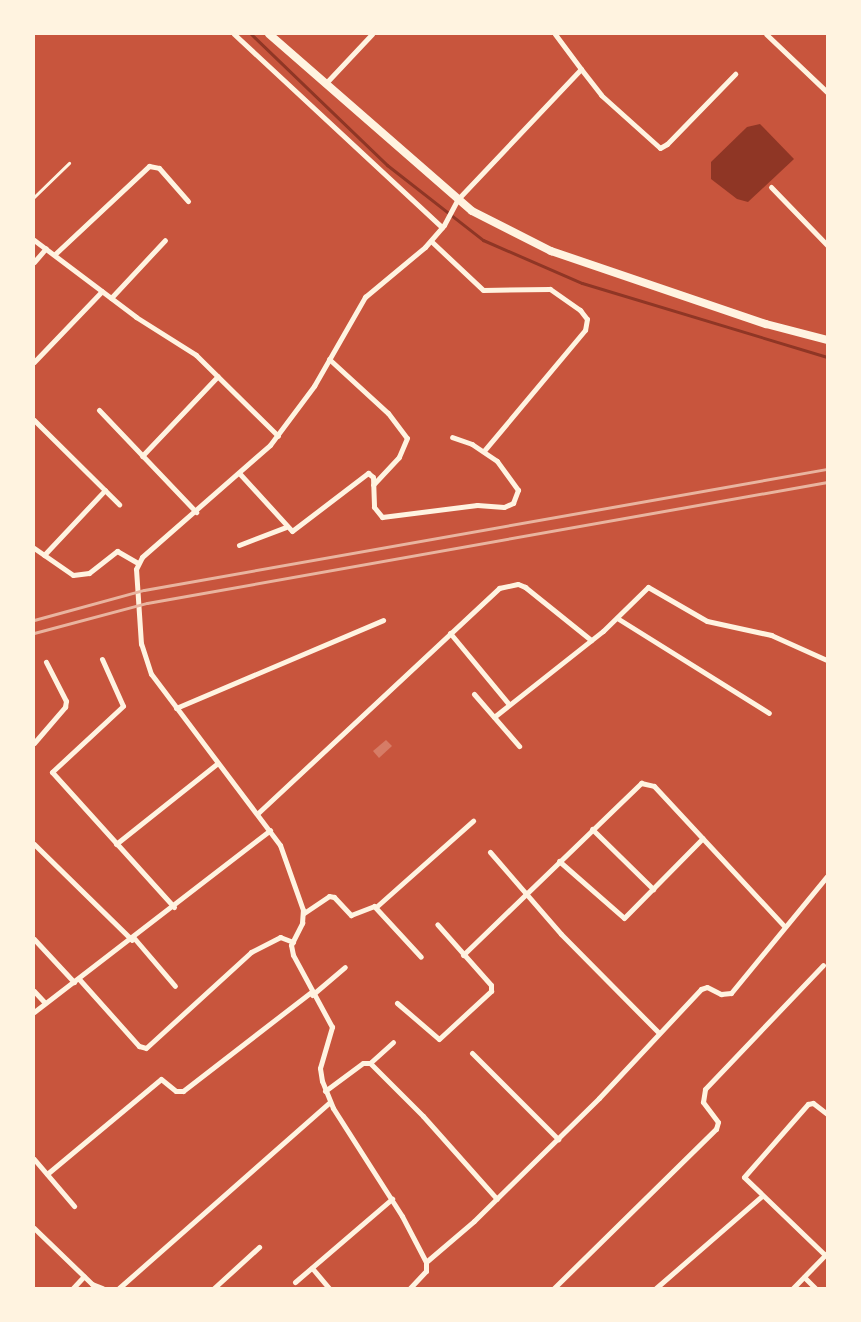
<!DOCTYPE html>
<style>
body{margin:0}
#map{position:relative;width:861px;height:1322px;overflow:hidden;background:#c8553d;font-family:Manrope,sans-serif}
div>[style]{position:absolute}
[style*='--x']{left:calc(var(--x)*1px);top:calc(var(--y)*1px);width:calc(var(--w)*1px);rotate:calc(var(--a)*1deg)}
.water>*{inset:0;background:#8f3625}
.stream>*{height:3px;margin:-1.5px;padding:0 1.5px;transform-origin:1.5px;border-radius:1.5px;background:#8f3625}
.building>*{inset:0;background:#d67c66}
.service>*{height:3px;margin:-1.5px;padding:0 1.5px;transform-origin:1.5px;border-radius:1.5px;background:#fff3e0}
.minor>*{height:5px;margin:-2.5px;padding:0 2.5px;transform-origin:2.5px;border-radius:2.5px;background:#fff3e0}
.tertiary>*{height:8px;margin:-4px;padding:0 4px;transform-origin:4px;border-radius:4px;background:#fff3e0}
.rail>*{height:3px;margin:-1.5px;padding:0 1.5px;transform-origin:1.5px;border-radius:1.5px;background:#e9b49f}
span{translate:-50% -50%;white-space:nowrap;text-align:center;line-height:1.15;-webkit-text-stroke:5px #fff3e0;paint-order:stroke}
.frame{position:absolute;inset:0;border:35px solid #fff3e0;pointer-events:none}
</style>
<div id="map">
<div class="water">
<i style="clip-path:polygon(760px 124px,794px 159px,748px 202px,737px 199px,711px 179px,711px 162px,747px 127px)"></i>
</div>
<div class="stream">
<i style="--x:251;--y:34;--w:189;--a:43.9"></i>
<i style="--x:387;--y:165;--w:122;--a:38"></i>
<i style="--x:483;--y:240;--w:108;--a:23.5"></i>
<i style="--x:582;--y:283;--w:256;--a:16.8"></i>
</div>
<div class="building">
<i style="clip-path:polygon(386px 740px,392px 746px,379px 758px,373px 751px)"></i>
</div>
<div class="service">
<i style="--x:34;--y:197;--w:49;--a:-44.2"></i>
</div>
<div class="minor">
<i style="--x:234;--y:34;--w:284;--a:42.9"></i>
<i style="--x:766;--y:34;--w:84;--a:43.6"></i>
<i style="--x:581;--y:69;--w:33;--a:52"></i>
<i style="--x:601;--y:95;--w:79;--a:41.9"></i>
<i style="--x:660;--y:148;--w:8;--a:-30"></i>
<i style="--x:667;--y:144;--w:98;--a:-45.8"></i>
<i style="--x:325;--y:84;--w:69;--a:-46.8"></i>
<i style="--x:771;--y:187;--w:81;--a:46"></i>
<i style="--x:34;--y:240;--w:128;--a:37"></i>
<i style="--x:136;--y:317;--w:71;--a:32.3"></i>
<i style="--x:196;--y:355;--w:115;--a:44.6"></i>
<i style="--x:431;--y:241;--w:71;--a:43.3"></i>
<i style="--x:483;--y:290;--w:67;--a:-0.9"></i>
<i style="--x:550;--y:289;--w:37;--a:35"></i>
<i style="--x:580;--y:310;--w:11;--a:52"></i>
<i style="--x:587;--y:319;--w:11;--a:100"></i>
<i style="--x:585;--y:330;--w:158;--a:129.9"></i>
<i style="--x:55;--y:254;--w:129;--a:-43.1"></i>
<i style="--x:149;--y:166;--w:10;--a:11"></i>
<i style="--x:159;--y:168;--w:44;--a:48.7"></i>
<i style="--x:34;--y:262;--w:18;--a:-49"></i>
<i style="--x:111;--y:298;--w:79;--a:-47"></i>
<i style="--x:329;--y:359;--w:80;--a:42.5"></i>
<i style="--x:388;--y:413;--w:31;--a:53"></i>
<i style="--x:407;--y:438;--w:21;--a:113"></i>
<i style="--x:399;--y:457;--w:38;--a:133"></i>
<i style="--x:34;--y:362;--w:98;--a:-46.2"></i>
<i style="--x:99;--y:410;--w:141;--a:46.4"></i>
<i style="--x:34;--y:420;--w:120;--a:44.7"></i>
<i style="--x:142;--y:456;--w:110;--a:-46.5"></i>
<i style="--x:240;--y:474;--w:77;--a:47.6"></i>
<i style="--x:292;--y:531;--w:96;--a:-37.3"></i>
<i style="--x:368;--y:473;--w:6;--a:39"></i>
<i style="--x:373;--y:477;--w:30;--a:88"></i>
<i style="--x:374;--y:507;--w:13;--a:51"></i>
<i style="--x:382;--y:517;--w:96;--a:-7.2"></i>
<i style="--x:477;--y:505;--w:27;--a:4"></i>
<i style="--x:504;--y:507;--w:10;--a:-24"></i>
<i style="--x:513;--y:503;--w:14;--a:-69"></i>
<i style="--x:518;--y:490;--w:36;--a:-126"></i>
<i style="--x:497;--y:461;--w:30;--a:-146"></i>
<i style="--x:472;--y:444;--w:21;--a:-161"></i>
<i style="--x:239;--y:545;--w:50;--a:-21"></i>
<i style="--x:34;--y:548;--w:47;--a:34.7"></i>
<i style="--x:73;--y:575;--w:16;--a:-7"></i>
<i style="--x:89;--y:573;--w:36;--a:-38"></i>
<i style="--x:117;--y:551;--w:24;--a:30"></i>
<i style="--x:44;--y:555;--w:89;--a:-46.8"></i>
<i style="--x:617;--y:618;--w:179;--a:32"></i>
<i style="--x:450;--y:633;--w:91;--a:50.4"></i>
<i style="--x:102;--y:659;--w:51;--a:65.9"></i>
<i style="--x:123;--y:706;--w:97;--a:137.1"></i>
<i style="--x:52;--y:772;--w:182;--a:47.9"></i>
<i style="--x:474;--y:694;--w:69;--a:49.1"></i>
<i style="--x:176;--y:708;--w:225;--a:-23"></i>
<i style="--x:494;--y:717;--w:139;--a:-38.3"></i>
<i style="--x:603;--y:631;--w:63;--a:-44.4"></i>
<i style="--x:648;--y:587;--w:68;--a:30"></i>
<i style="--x:707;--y:621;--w:66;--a:12.3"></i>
<i style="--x:771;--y:635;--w:61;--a:24.1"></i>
<i style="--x:34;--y:743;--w:48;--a:-49.3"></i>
<i style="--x:65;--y:707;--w:6;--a:-81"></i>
<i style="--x:66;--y:701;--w:44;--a:-117.1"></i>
<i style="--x:258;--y:813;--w:330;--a:-43"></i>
<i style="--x:499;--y:588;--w:19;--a:-12"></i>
<i style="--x:518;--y:584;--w:8;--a:23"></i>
<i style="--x:525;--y:587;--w:85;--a:38.8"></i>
<i style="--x:592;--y:829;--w:86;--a:44.5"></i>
<i style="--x:34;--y:844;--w:137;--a:44.4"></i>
<i style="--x:116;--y:844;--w:130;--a:-38.5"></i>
<i style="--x:490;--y:852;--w:108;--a:49.1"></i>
<i style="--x:561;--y:934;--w:139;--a:45.3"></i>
<i style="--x:559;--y:861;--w:86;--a:41.2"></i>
<i style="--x:624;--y:918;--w:112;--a:-45.4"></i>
<i style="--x:376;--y:907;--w:130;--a:-41.6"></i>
<i style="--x:304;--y:913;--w:30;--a:-34"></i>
<i style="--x:329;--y:896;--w:5;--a:11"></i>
<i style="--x:334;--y:897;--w:25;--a:47"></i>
<i style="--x:351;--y:915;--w:25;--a:-21"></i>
<i style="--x:374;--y:906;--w:69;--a:47.3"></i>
<i style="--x:134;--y:938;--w:63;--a:49.5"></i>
<i style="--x:34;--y:939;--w:59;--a:47.1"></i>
<i style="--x:463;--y:955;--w:248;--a:-44"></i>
<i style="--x:641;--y:783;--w:13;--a:13"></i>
<i style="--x:654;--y:786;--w:192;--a:47.1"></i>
<i style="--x:79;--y:979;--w:90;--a:48.2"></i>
<i style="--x:139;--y:1046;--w:7;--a:16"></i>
<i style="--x:146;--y:1048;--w:142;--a:-42.4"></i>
<i style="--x:251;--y:952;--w:33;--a:-27"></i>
<i style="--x:280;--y:937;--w:14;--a:21"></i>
<i style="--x:34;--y:991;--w:16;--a:47"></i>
<i style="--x:312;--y:995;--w:43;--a:-40.3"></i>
<i style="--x:397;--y:1003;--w:55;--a:40.6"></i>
<i style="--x:439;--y:1039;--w:71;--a:-42.7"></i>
<i style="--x:491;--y:991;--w:6;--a:-90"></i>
<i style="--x:491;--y:985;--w:81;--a:-131.5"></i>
<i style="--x:34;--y:1012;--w:298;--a:-37.6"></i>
<i style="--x:472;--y:1053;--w:122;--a:45"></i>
<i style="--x:370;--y:1063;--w:31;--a:-42"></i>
<i style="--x:325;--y:1091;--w:47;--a:-36.4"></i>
<i style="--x:363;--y:1063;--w:7;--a:0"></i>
<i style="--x:370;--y:1063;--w:75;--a:45"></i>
<i style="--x:423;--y:1116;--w:111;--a:48.3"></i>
<i style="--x:34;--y:1159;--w:62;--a:49.6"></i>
<i style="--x:47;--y:1174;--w:148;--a:-39.8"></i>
<i style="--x:161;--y:1079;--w:19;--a:39"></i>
<i style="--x:176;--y:1091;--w:7;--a:0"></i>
<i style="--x:183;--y:1091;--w:162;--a:-37.7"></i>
<i style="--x:34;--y:1228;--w:81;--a:44"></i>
<i style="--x:92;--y:1284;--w:11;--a:22"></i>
<i style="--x:825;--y:1255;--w:112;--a:-136.1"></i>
<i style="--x:744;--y:1177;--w:97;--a:-48.8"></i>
<i style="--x:808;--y:1104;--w:5;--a:-11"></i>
<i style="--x:813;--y:1103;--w:18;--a:38"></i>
<i style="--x:426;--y:1262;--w:63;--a:-40.5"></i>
<i style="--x:474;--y:1221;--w:175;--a:-44.5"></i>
<i style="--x:599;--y:1098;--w:149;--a:-46.9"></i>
<i style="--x:701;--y:989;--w:6;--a:-18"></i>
<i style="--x:707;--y:987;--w:16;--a:27"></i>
<i style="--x:721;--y:994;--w:10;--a:-6"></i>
<i style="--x:731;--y:993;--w:151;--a:-50.6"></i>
<i style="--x:312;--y:1268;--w:26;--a:50"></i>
<i style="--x:804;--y:1277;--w:16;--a:45"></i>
<i style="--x:295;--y:1282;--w:128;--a:-40.6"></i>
<i style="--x:73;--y:1288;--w:16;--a:-47"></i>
<i style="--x:119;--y:1288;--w:281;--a:-41.4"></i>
<i style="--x:214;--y:1288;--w:61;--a:-42.3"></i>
<i style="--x:410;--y:1288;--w:23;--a:-47"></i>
<i style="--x:426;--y:1271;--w:9;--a:-90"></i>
<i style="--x:426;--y:1262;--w:52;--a:-117.6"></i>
<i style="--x:402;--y:1216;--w:128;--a:-122.6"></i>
<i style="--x:333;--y:1108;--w:29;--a:-112"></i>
<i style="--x:322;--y:1081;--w:13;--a:-99"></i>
<i style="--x:320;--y:1068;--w:43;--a:-73.7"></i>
<i style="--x:332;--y:1027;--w:82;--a:-118.4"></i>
<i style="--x:293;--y:955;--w:10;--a:-101"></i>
<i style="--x:291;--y:945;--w:25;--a:-63"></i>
<i style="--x:302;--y:923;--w:13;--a:-86"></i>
<i style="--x:303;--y:910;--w:69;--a:-109.5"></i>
<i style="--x:280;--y:845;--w:214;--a:-127"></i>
<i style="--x:151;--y:674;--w:32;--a:-108"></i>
<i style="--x:141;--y:644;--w:75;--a:-93.8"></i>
<i style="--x:136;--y:569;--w:13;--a:-63"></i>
<i style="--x:142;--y:557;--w:170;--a:-41.2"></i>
<i style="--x:270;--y:445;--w:74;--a:-53.3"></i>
<i style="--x:314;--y:386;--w:103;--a:-60.2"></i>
<i style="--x:365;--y:297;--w:78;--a:-39.8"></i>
<i style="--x:425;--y:247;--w:29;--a:-49"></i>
<i style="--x:444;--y:225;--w:30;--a:-62"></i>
<i style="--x:458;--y:199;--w:179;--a:-46.6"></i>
<i style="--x:581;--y:69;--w:44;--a:-126.6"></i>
<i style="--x:554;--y:1288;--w:227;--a:-44.5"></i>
<i style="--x:716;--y:1129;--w:7;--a:-74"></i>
<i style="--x:718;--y:1122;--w:25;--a:-127"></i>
<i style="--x:703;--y:1102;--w:13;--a:-81"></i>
<i style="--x:705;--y:1089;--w:171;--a:-46.4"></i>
<i style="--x:656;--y:1288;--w:140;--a:-41"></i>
<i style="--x:793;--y:1288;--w:49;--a:-45.8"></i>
</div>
<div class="tertiary">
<i style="--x:269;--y:34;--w:269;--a:41.1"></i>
<i style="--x:472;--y:211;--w:89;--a:26.9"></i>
<i style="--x:551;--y:251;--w:227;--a:18.8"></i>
<i style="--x:766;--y:324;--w:63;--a:14.7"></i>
</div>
<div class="rail">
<i style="--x:34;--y:620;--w:114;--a:-15.3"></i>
<i style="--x:144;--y:590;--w:694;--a:-10.05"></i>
<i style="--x:34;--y:633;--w:117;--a:-14.9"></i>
<i style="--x:147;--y:603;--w:691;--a:-10.09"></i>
</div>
<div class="frame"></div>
</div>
